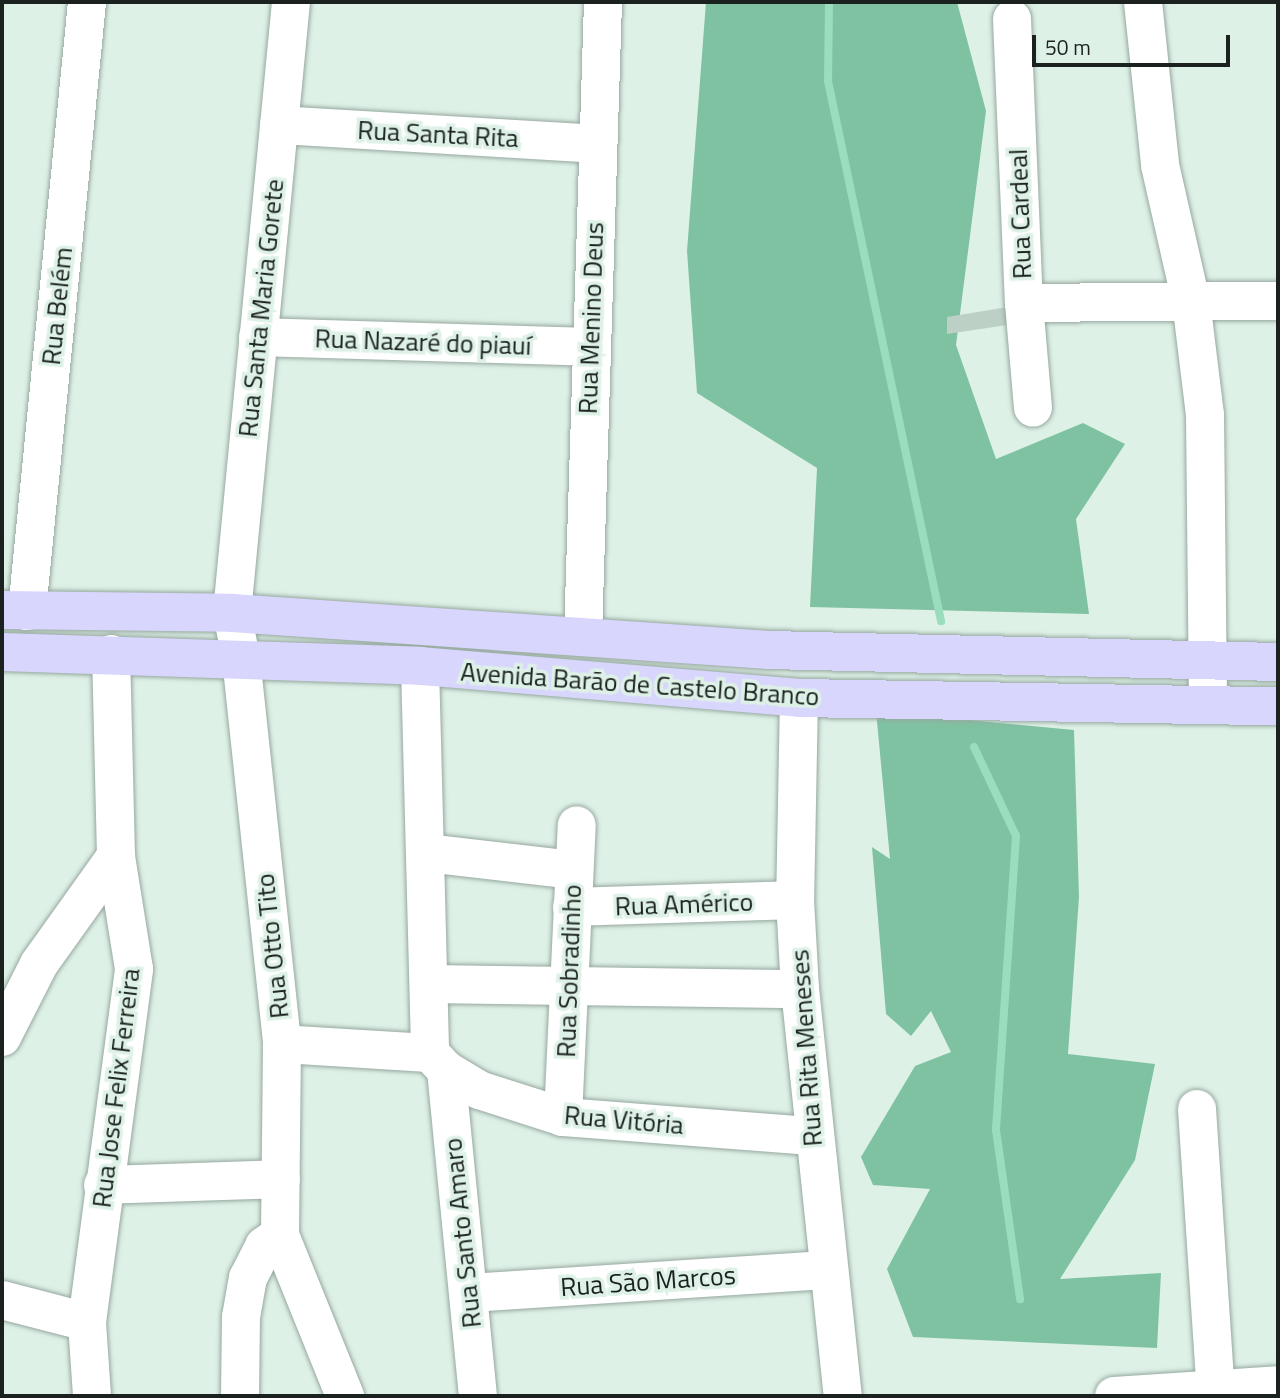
<!DOCTYPE html>
<meta charset="utf-8">
<style>
body{margin:0}
#map{position:relative;width:1280px;height:1398px;overflow:hidden;background:#def1e7;font-family:"Titillium Web",sans-serif}
div>[style]{position:absolute}
[style*='--x']{left:calc(var(--x)*1px);top:calc(var(--y)*1px);width:calc(var(--w)*1px);rotate:calc(var(--a)*1deg)}
.forest>*{inset:0;background:#7fc2a2}
.stream>*{height:8px;margin:-4px;padding:0 4px;transform-origin:4px;border-radius:4px;background:#99ddbd}
.building>*{inset:0;background:#bdd0c6}
.roads{filter:drop-shadow(0 0 2px #96a89f) drop-shadow(0 0 2px #96a89f)}
.minor>*{height:38px;margin:-19px;padding:0 19px;transform-origin:19px;border-radius:19px;background:#fff}
.major>*{height:38px;margin:-19px;padding:0 19px;transform-origin:19px;border-radius:19px;background:#d9d6fd}
span{translate:-50% -50%;white-space:nowrap;text-align:center;line-height:1.15;-webkit-text-stroke:7px #def1e7;paint-order:stroke}
.street-label{font-size:26px;color:#1a211e}
.frame{position:absolute;inset:0;border:4px solid #1a211e;pointer-events:none}
.scale{position:absolute;left:1032px;top:35px;width:198px;height:32px;box-sizing:border-box;border:4px solid #1a211e;border-top:0;padding-left:9px;font-size:21px;line-height:24px;white-space:nowrap;color:#1a211e;-webkit-text-stroke:5px #def1e7;paint-order:stroke}
</style>
<div id="map">
<div class="forest">
<i style="clip-path:polygon(706px 2px,957px 2px,986px 111px,956px 345px,996px 459px,1083px 423px,1125px 444px,1076px 519px,1089px 614px,810px 607px,817px 468px,697px 393px,687px 251px)"></i>
<i style="clip-path:polygon(876px 711px,1074px 730px,1079px 897px,1068px 1054px,1155px 1064px,1135px 1160px,1060px 1279px,1161px 1273px,1157px 1348px,913px 1337px,887px 1269px,930px 1189px,873px 1185px,861px 1157px,915px 1066px,951px 1052px,931px 1011px,911px 1036px,886px 1014px,872px 847px,890px 859px)"></i>
</div>
<div class="stream">
<i style="--x:829;--y:2;--w:79;--a:90.7"></i>
<i style="--x:828;--y:81;--w:552;--a:78.18"></i>
<i style="--x:974;--y:747;--w:98;--a:64.7"></i>
<i style="--x:1016;--y:836;--w:295;--a:93.9"></i>
<i style="--x:996;--y:1130;--w:171;--a:81.9"></i>
</div>
<div class="building">
<i style="clip-path:polygon(1014px 306px,1014px 324px,947px 334px,947px 317px)"></i>
</div>
<div class="roads">
<div class="minor">
<i style="--x:291;--y:2;--w:614;--a:95.52"></i>
<i style="--x:232;--y:613;--w:46;--a:78.7"></i>
<i style="--x:241;--y:658;--w:388;--a:83.9"></i>
<i style="--x:282;--y:1044;--w:191;--a:90.6"></i>
<i style="--x:280;--y:1235;--w:174;--a:68"></i>
<i style="--x:1143;--y:2;--w:164;--a:84"></i>
<i style="--x:1160;--y:165;--w:139;--a:77.2"></i>
<i style="--x:1191;--y:301;--w:115;--a:83"></i>
<i style="--x:1205;--y:415;--w:290;--a:89.4"></i>
<i style="--x:1012;--y:19;--w:284;--a:87.6"></i>
<i style="--x:1024;--y:303;--w:105;--a:85.1"></i>
<i style="--x:279;--y:125;--w:319;--a:3.4"></i>
<i style="--x:1024;--y:303;--w:254;--a:-0.5"></i>
<i style="--x:258;--y:337;--w:331;--a:1.7"></i>
<i style="--x:27;--y:611;--w:612;--a:-84.37"></i>
<i style="--x:583;--y:635;--w:633;--a:-88.19"></i>
<i style="--x:420;--y:666;--w:387;--a:88.5"></i>
<i style="--x:430;--y:1053;--w:23;--a:47"></i>
<i style="--x:446;--y:1070;--w:39;--a:31"></i>
<i style="--x:479;--y:1090;--w:88;--a:17.8"></i>
<i style="--x:563;--y:1117;--w:250;--a:4.4"></i>
<i style="--x:799;--y:698;--w:202;--a:91.1"></i>
<i style="--x:795;--y:900;--w:89;--a:86.8"></i>
<i style="--x:800;--y:989;--w:409;--a:84"></i>
<i style="--x:427;--y:853;--w:147;--a:6.6"></i>
<i style="--x:572;--y:907;--w:223;--a:-1.8"></i>
<i style="--x:429;--y:984;--w:371;--a:0.8"></i>
<i style="--x:2;--y:1037;--w:82;--a:-63.1"></i>
<i style="--x:39;--y:964;--w:133;--a:-54.5"></i>
<i style="--x:282;--y:1044;--w:148;--a:3.5"></i>
<i style="--x:446;--y:1070;--w:328;--a:84.4"></i>
<i style="--x:1197;--y:1109;--w:288;--a:86.2"></i>
<i style="--x:563;--y:1117;--w:292;--a:-87.3"></i>
<i style="--x:103;--y:1185;--w:178;--a:-1.9"></i>
<i style="--x:469;--y:1293;--w:358;--a:-3.7"></i>
<i style="--x:2;--y:1300;--w:88;--a:14.5"></i>
<i style="--x:92;--y:1396;--w:74;--a:-93.9"></i>
<i style="--x:87;--y:1322;--w:356;--a:-82.4"></i>
<i style="--x:134;--y:969;--w:114;--a:-99.1"></i>
<i style="--x:116;--y:856;--w:202;--a:-91.4"></i>
<i style="--x:240;--y:1396;--w:79;--a:-89.3"></i>
<i style="--x:241;--y:1317;--w:40;--a:-80"></i>
<i style="--x:248;--y:1278;--w:36;--a:-63"></i>
<i style="--x:264;--y:1246;--w:19;--a:-35"></i>
<i style="--x:1114;--y:1396;--w:164;--a:-3.8"></i>
</div>
<div class="major">
<i style="--x:2;--y:610;--w:230;--a:0.7"></i>
<i style="--x:232;--y:613;--w:538;--a:3.94"></i>
<i style="--x:769;--y:650;--w:509;--a:1.35"></i>
<i style="--x:2;--y:652;--w:418;--a:1.9"></i>
<i style="--x:420;--y:666;--w:380;--a:4.8"></i>
<i style="--x:799;--y:698;--w:479;--a:1"></i>
</div>
</div>
<div class="street-label">
<span style="left:438px;top:134px;rotate:3deg">Rua Santa Rita</span>
<span style="left:1020px;top:214px;rotate:-92deg">Rua Cardeal</span>
<span style="left:57px;top:306px;rotate:-84deg">Rua Belém</span>
<span style="left:261px;top:308px;rotate:-84deg">Rua Santa Maria Gorete</span>
<span style="left:591px;top:318px;rotate:-88deg">Rua Menino Deus</span>
<span style="left:423px;top:342px;rotate:2deg">Rua Nazaré do piauí</span>
<span style="left:640px;top:684px;rotate:4deg">Avenida Barão de Castelo Branco</span>
<span style="left:684px;top:904px;rotate:-2deg">Rua Américo</span>
<span style="left:272px;top:946px;rotate:-96deg">Rua Otto Tito</span>
<span style="left:569px;top:971px;rotate:-88deg">Rua Sobradinho</span>
<span style="left:806px;top:1048px;rotate:-94deg">Rua Rita Meneses</span>
<span style="left:116px;top:1088px;rotate:-83deg">Rua Jose Felix Ferreira</span>
<span style="left:624px;top:1120px;rotate:5deg">Rua Vitória</span>
<span style="left:462px;top:1233px;rotate:-96deg">Rua Santo Amaro</span>
<span style="left:648px;top:1281px;rotate:-4deg">Rua São Marcos</span>
</div>
<div class="frame"></div>
<div class="scale">50 m</div>
</div>
